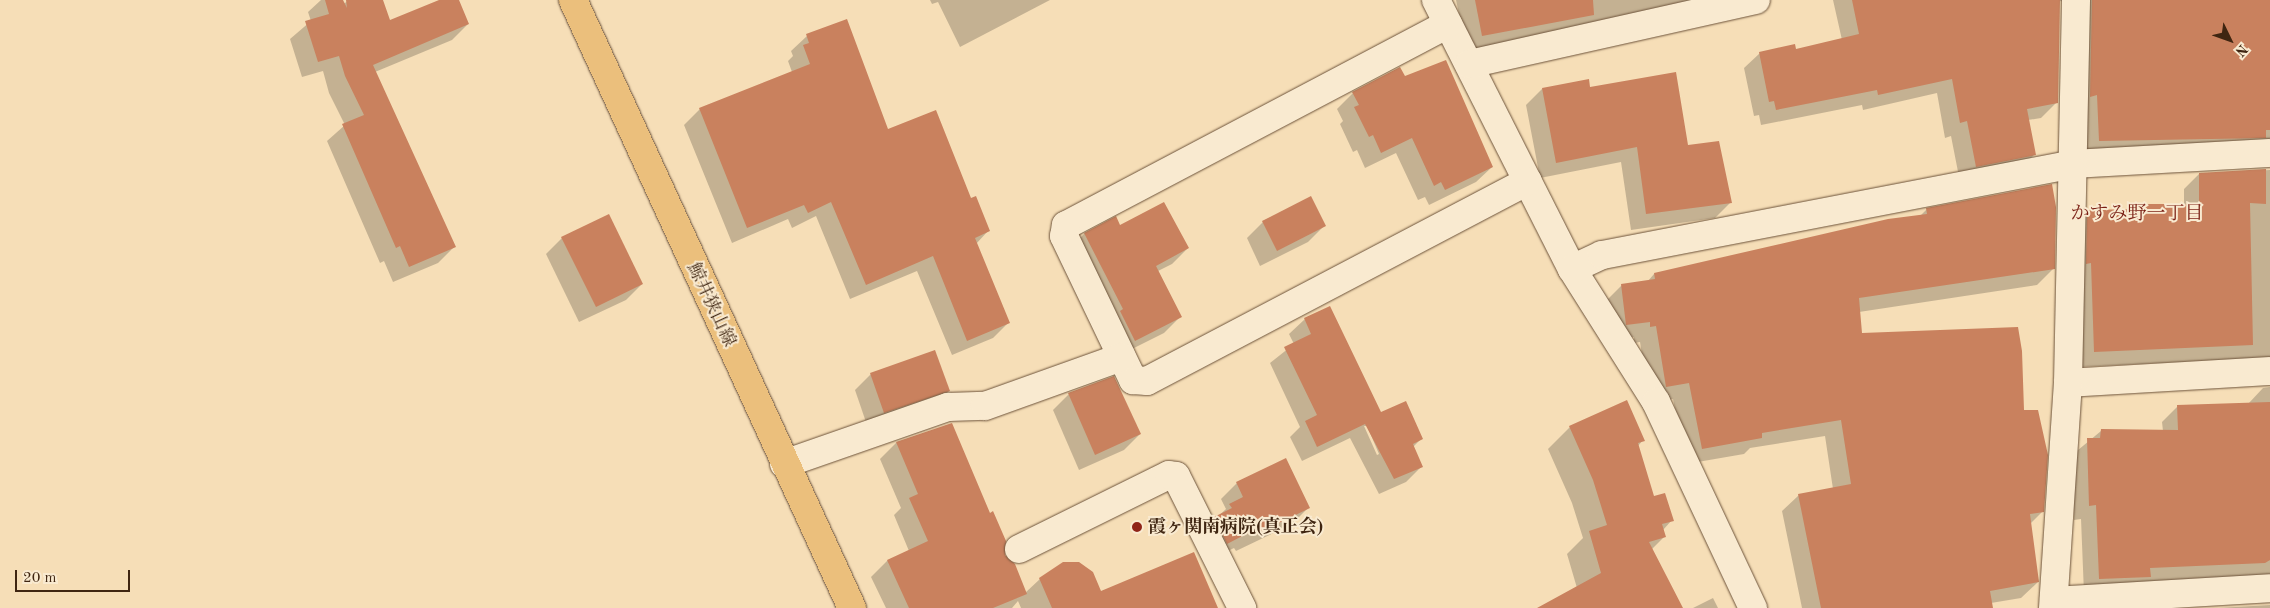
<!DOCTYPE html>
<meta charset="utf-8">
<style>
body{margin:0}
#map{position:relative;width:2270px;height:608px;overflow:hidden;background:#f6deb7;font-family:"Old Standard TT","Noto Serif JP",serif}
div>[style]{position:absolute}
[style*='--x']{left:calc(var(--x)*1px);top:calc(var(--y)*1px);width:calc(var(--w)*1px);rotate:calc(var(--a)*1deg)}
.shadow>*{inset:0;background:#0003}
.building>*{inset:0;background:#c9815e}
.roads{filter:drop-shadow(0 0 1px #6d533a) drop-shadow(0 0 1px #6d533a)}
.minor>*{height:28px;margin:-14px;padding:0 14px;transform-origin:14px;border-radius:14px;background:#f9ead0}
.major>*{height:28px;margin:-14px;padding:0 14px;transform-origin:14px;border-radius:14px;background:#ebbf7c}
.dots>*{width:14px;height:14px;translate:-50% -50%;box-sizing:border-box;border:2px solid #f9ead0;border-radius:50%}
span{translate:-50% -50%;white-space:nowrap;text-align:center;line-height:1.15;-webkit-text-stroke:4px #f9ead0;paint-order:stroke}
.street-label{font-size:18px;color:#3f2511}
.poi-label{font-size:18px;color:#3f2511;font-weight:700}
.left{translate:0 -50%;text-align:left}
.neighbourhood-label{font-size:19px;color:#7a1f14}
.north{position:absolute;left:2205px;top:15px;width:50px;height:50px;-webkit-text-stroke:4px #f9ead0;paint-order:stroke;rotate:132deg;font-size:14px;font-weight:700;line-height:20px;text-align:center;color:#3f2511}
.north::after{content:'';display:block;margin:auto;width:18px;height:22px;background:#3f2511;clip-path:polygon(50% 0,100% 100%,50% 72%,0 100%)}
.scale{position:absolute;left:15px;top:570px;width:115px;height:22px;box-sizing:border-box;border:2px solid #3f2511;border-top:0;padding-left:6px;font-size:15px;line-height:18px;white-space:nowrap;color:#3f2511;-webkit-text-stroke:4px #f9ead0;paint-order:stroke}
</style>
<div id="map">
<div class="shadow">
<i style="clip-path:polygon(321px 0,341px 0,343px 4px,350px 0,382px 0,389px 22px,442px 0,458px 0,468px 24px,452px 40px,375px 72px,454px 247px,438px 263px,393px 282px,384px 261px,380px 263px,327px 141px,345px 125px,329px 93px,323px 71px,302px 77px,290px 39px,311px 21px,308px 12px)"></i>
<i style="clip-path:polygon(930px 0,1050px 0,960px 47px,938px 2px,932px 4px)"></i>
<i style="clip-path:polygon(1456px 0,1740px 0,1637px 22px,1569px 27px,1555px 40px,1467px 51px)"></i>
<i style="clip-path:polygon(1833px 0,2270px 0,2270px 167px,2084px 156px,2069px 2px,2059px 1px,2057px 102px,2041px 118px,2028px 120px,2034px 155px,2019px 170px,1960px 182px,1951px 136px,1945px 138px,1937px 93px,1863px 110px,1862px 105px,1761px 125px,1759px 115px,1754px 116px,1744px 68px,1760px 53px,1795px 51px,1842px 40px)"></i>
<i style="clip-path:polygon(807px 36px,887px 130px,970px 200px,988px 231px,976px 244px,1008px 323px,993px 338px,952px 355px,917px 271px,850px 299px,816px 216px,792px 228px,788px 219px,732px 243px,684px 125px,700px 109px,792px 72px,788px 61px,793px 56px,791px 51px)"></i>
<i style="clip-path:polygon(1404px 77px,1492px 167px,1476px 182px,1429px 205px,1425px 197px,1418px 200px,1396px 153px,1365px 168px,1357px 150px,1353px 152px,1340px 124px,1343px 121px,1337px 109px,1353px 93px)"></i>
<i style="clip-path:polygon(1589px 88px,1687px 146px,1731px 202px,1715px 218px,1631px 230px,1621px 162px,1540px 178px,1526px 105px,1542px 89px)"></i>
<i style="clip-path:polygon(2270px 170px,2270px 385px,2262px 372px,2246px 359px,2079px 367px,2072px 227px,2088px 212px,2133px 210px,2138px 206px,2184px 205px,2184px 189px,2199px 174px)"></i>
<i style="clip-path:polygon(1927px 209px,2054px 268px,2037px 285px,1859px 312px,1861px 335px,2023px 412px,2042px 512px,2030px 524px,2038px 582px,2021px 598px,1991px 603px,1991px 608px,1802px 608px,1782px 511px,1799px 495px,1833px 489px,1825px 436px,1750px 448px,1744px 454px,1686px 464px,1673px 399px,1650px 403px,1640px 342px,1634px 343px,1634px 337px,1610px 341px,1606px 301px,1622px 285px,1648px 281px,1654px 274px,1920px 216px)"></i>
<i style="clip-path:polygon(1115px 218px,1120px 227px,1188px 248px,1172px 264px,1158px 271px,1180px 317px,1164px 333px,1118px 356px,1068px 250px,1084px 234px)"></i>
<i style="clip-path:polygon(1263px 222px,1324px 226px,1308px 242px,1260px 266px,1247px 238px)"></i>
<i style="clip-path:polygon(562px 238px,642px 284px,626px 300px,579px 322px,546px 254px)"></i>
<i style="clip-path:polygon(evenodd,1330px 308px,1380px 414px,1421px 439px,1413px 447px,1421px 467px,1406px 482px,1379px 494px,1350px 438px,1302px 461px,1290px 437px,1300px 427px,1270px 363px,1294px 344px,1289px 334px,1305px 319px,1330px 308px,1364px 426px,1367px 426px,1379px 454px,1377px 455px,1364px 426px)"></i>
<i style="clip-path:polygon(871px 374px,949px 391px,933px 407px,868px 428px,855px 390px)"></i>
<i style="clip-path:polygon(2270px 387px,2270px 602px,2261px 589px,2084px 594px,2081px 519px,2074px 520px,2072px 455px,2101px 431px,2163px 431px,2162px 422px,2178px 406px,2248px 404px,2263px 388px)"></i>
<i style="clip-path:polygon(1069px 394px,1140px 434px,1124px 450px,1079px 470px,1053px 410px)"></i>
<i style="clip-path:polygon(951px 424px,1004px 556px,1025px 593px,1040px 579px,1100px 593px,1216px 608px,1021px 608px,1018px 601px,1012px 608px,886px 608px,871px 577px,887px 561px,909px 551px,894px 515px,901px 508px,880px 459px,896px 443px)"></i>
<i style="clip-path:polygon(1570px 427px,1643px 440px,1638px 446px,1653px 498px,1672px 520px,1663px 530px,1664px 537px,1651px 550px,1682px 608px,1552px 608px,1577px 588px,1567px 554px,1583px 538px,1572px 503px,1548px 449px)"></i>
<i style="clip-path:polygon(1237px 483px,1308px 508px,1292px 524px,1236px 551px,1234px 548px,1211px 559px,1199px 534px,1226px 509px,1221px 499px)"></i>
<i style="clip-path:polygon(1713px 598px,1718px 608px,1693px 608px)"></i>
<i style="clip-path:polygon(2270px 605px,2270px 608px,2218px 608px)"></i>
</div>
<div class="building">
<i style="clip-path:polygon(325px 0,343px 0,347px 8px,346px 0,383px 0,390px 20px,439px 0,459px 0,469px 24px,373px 65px,456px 247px,409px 267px,400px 246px,396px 248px,342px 124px,364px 115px,345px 76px,339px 56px,318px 62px,305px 21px,329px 14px)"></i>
<i style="clip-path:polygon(1475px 0,1593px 0,1594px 15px,1482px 36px)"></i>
<i style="clip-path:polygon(1852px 0,2060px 0,2058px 103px,2027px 109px,2036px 155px,1976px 167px,1967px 121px,1960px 123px,1952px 79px,1878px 95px,1877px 90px,1776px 110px,1774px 101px,1769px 102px,1759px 52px,1795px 44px,1796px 49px,1859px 34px)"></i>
<i style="clip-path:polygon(2092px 0,2270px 0,2270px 130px,2266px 130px,2266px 138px,2099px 141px,2097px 95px,2090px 97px)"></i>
<i style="clip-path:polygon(847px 19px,888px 129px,936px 110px,971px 198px,976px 196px,990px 231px,975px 238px,1010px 323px,967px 341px,933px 256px,866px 285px,831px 202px,808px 213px,804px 205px,747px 228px,699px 108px,810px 64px,803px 45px,809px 43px,806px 34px)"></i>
<i style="clip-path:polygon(1446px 60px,1493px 167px,1445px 190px,1441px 182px,1434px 186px,1412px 138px,1381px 153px,1373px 135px,1369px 137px,1354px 107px,1359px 105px,1352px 92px,1400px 67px,1405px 76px)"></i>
<i style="clip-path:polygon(1676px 72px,1688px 145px,1719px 141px,1732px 203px,1646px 214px,1637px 147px,1556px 163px,1542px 88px,1589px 79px,1590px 87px)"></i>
<i style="clip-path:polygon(2266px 169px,2266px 204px,2250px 203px,2253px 345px,2094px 352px,2091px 263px,2086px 264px,2087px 210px,2138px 209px,2137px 204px,2199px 204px,2199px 173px)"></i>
<i style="clip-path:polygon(2052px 184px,2056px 207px,2055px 269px,1859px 298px,1862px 333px,2018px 327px,2022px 351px,2024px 410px,2038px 410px,2048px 455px,2044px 512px,2030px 514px,2039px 582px,1990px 591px,1993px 608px,1821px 608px,1798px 494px,1851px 484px,1841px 420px,1762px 433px,1762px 438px,1702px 449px,1689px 383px,1666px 387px,1656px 326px,1650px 327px,1650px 322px,1626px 325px,1621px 284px,1655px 279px,1654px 273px,1888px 219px,1927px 214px,1926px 208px)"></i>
<i style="clip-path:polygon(1311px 196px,1326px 226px,1277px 251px,1262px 221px)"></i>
<i style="clip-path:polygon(1164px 202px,1189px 248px,1156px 266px,1182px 317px,1135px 341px,1120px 311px,1123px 309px,1084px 233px,1116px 216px,1120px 225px)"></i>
<i style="clip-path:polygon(609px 214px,643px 284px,596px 307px,561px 237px)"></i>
<i style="clip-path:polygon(1330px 306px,1381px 412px,1406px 401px,1423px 439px,1413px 444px,1423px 467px,1394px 479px,1365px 424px,1317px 447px,1305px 421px,1317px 415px,1284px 347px,1311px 334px,1304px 318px)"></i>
<i style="clip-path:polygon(935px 350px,950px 391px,884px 413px,870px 373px)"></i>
<i style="clip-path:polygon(1114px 376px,1141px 434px,1095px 455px,1068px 393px)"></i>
<i style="clip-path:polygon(1627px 400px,1645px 441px,1638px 443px,1654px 496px,1665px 493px,1674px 521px,1662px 524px,1666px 537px,1649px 542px,1683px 608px,1537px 608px,1601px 573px,1589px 531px,1607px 525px,1593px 480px,1569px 426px)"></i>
<i style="clip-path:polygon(2270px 402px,2270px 560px,2265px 563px,2150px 568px,2151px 577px,2099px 579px,2096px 505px,2089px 506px,2087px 438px,2100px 438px,2101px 429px,2178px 430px,2177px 405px)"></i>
<i style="clip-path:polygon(952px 423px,990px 513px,993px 511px,1006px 541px,1005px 555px,1015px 564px,1027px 594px,993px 608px,909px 608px,887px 560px,928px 541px,909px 498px,918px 494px,896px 442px)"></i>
<i style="clip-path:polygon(1286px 458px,1310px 508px,1252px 536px,1250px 532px,1227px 544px,1214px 517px,1232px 508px,1229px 504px,1243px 497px,1236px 482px)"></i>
<i style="clip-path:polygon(1194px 552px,1218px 608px,1052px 608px,1039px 578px,1063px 562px,1079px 562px,1093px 572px,1101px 591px)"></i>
</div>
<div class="roads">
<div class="minor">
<i style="--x:1436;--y:0;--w:301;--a:63.2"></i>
<i style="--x:1572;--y:269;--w:157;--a:57.7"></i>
<i style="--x:1656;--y:402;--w:228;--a:64.8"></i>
<i style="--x:1448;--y:24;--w:432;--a:152.2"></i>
<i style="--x:1066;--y:225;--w:11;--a:100"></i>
<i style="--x:1064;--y:236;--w:160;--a:64.4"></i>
<i style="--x:1133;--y:380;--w:14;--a:4"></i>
<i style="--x:1147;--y:381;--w:430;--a:-27.7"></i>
<i style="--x:1469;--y:64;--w:294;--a:-12.6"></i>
<i style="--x:1572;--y:269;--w:33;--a:-25"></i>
<i style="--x:1602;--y:255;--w:480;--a:-10.9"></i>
<i style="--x:2073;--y:164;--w:197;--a:-3.2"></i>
<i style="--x:2068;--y:383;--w:202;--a:-3.4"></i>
<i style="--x:784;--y:464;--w:174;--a:-19.2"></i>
<i style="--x:948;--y:407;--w:37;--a:-2"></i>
<i style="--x:985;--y:406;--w:145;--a:-19.7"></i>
<i style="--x:1019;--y:549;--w:167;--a:-26.3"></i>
<i style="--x:1169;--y:475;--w:7;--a:8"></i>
<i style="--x:1176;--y:476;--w:148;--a:63.4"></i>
<i style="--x:2054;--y:601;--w:216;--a:-3.4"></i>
<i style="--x:2053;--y:608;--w:225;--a:-86.2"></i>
<i style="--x:2068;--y:383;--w:383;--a:-88.8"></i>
</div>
<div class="major">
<i style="--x:573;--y:0;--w:669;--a:65.35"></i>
</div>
</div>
<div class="dots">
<i style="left:1137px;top:527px;background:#8f2418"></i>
</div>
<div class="street-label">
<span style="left:711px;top:305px;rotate:65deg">鯨井狭山線</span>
</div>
<div class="poi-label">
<span class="left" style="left:1148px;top:527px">霞ヶ関南病院(真正会)</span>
</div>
<div class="neighbourhood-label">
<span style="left:2137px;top:215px">かすみ野一丁目</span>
</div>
<div class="north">N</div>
<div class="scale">20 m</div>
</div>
